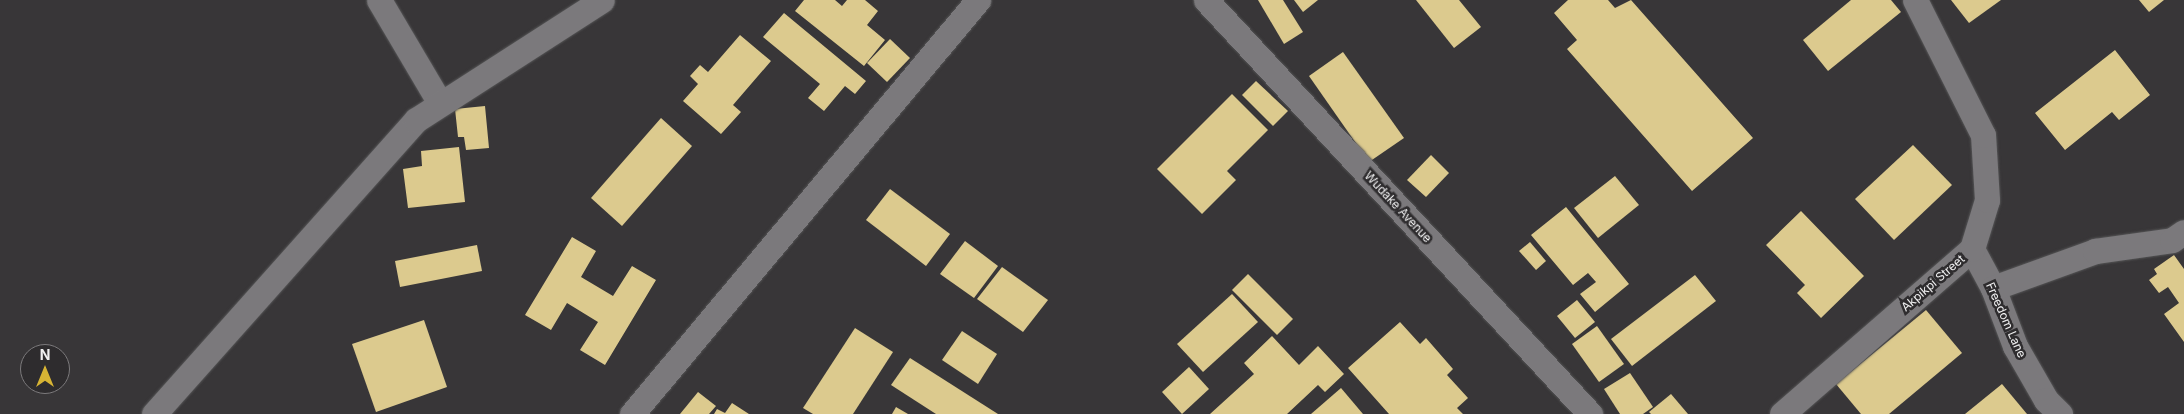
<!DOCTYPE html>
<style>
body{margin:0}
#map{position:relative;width:2184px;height:414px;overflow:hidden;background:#383638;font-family:Inter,sans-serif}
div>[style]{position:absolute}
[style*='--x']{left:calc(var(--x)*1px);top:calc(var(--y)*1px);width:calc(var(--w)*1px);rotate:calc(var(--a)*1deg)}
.building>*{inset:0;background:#dcca8e}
.roads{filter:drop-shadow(0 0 1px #555556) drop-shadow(0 0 1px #555556)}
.street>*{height:25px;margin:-12.5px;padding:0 12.5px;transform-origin:12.5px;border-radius:12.5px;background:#7b797c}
span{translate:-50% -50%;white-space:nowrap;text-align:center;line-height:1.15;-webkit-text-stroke:5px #2e2c2e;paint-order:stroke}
.street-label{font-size:12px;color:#f0f0f1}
.north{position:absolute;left:20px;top:344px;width:50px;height:50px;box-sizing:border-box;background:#2e2c2e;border:1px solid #7c7a7c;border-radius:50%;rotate:0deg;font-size:14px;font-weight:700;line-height:20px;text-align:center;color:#f0f0f1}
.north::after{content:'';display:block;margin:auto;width:18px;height:22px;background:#d7b434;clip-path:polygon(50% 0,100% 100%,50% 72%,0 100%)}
</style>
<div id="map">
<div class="building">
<i style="clip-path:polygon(804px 0,835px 0,842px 6px,847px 0,865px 0,878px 11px,867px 25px,885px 40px,864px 66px,795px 11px)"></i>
<i style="clip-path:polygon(1258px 0,1283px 0,1303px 32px,1284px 44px)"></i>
<i style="clip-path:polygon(1294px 0,1318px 0,1303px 12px)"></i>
<i style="clip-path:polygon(1416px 0,1459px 0,1481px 27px,1454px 48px)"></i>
<i style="clip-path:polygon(1568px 0,1608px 0,1615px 8px,1631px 0,1753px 138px,1692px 191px,1567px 49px,1577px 40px,1554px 13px)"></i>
<i style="clip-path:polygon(1851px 0,1891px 0,1901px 12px,1828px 71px,1803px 40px)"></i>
<i style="clip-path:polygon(1951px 0,2001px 0,1969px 23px)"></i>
<i style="clip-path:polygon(2139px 0,2164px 0,2149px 12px)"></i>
<i style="clip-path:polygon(784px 13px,866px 81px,855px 94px,845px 86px,824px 111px,808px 98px,820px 84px,763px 37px)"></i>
<i style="clip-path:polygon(740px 35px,771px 61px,733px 105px,741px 112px,721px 134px,683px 101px,698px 84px,690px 76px,700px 65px,708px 72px)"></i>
<i style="clip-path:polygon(890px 39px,910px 58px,887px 82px,867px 63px)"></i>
<i style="clip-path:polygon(2115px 50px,2150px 95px,2119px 120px,2112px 112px,2065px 150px,2035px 113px)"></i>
<i style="clip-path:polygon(1343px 52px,1404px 138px,1369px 162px,1309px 76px)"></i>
<i style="clip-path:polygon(1256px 81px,1288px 111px,1273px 126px,1242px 95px)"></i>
<i style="clip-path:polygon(1232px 94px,1268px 130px,1227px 171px,1236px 180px,1202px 214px,1157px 169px)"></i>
<i style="clip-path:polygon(485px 106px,489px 148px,466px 150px,464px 137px,458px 137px,455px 109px)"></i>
<i style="clip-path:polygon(661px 118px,692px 146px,622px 226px,591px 198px)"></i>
<i style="clip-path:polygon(1913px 145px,1952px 185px,1894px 240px,1855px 199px)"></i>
<i style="clip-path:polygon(459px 147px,465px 202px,408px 208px,403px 169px,422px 166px,421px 151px)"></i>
<i style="clip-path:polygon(1431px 155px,1449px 173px,1426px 197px,1407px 180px)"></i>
<i style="clip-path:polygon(1615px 176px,1639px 205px,1598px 238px,1574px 208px)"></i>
<i style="clip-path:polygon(890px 189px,950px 234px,926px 266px,866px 220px)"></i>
<i style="clip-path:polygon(1566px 207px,1629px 284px,1595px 312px,1580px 294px,1596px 282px,1588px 273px,1573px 285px,1531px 235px)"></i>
<i style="clip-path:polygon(1801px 211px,1864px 276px,1821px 318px,1797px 293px,1805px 285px,1766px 245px)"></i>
<i style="clip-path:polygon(572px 237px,596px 251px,581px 277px,613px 296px,632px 266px,656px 280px,605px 365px,580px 350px,598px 322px,567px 303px,551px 330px,525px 315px)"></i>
<i style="clip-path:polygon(965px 241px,998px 266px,974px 298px,940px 274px)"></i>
<i style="clip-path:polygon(1530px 242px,1546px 261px,1536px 270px,1519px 251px)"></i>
<i style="clip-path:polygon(477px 245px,482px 271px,400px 287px,395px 261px)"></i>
<i style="clip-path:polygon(2174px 255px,2184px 269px,2184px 342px,2164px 314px,2179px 303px,2168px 287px,2159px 293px,2149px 280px,2157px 274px,2154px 269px)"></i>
<i style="clip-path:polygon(1002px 267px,1048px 300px,1023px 332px,977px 299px)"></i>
<i style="clip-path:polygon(1248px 274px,1293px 319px,1277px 335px,1232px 290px)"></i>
<i style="clip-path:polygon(1695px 275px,1716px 301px,1632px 366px,1611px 339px)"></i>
<i style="clip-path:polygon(1232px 294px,1258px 322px,1203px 372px,1177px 344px)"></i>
<i style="clip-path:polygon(1577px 300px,1595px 322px,1575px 338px,1557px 316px)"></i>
<i style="clip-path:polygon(1926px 310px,1962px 353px,1889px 414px,1861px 414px,1836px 384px)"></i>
<i style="clip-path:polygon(424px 320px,447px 387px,376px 412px,352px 344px)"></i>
<i style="clip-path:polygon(1400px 322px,1420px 344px,1426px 338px,1453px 369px,1447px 375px,1468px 398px,1457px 408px,1463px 414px,1389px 414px,1348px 368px)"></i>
<i style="clip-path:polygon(1597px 326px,1624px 364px,1599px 382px,1572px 344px)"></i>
<i style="clip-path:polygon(855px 328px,893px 352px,853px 414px,813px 414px,803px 408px)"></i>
<i style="clip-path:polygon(962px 331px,997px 354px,978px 384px,942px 360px)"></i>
<i style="clip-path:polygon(1272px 336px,1299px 365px,1318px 346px,1344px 374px,1325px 392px,1318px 385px,1287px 414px,1210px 414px,1254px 374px,1244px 363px)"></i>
<i style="clip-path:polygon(910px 358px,998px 414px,936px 414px,891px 385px)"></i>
<i style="clip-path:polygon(1189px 367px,1209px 389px,1182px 414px,1162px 392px)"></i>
<i style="clip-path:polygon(1630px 373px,1653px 407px,1643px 414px,1620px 414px,1604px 389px)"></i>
<i style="clip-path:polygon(2002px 384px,2027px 414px,1965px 414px)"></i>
<i style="clip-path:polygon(1341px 388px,1363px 414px,1311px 414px)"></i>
<i style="clip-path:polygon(698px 392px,716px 406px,709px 414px,680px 414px)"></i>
<i style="clip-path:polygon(1671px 394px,1688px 414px,1651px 414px,1649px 412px)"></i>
<i style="clip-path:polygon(732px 403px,749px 414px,714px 414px,717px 409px,725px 413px)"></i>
<i style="clip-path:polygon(896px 407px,908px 414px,892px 414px)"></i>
</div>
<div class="roads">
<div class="street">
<i style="--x:379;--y:0;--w:120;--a:59.4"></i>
<i style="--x:1206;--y:0;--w:565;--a:47.15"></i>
<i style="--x:1972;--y:249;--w:44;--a:61.7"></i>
<i style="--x:1993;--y:288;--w:62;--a:69.2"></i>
<i style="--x:2015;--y:346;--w:62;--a:60.1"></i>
<i style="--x:2046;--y:400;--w:20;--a:45"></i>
<i style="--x:1993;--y:288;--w:109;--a:-19.9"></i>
<i style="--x:2095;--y:251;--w:78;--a:-8.1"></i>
<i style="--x:2172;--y:240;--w:14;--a:-34"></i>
<i style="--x:154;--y:414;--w:394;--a:-48.3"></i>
<i style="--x:416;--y:120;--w:221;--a:-32.8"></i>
<i style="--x:632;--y:414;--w:540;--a:-50.11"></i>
<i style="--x:1782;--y:414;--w:252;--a:-41"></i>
<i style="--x:1972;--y:249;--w:51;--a:-73"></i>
<i style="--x:1987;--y:200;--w:65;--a:-93.5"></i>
<i style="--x:1983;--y:135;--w:151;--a:-116.7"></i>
</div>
</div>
<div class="street-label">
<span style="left:1398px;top:207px;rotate:47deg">Wudake Avenue</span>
<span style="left:1933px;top:283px;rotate:-41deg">Akpikpi Street</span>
<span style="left:2006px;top:320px;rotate:66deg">Freedom Lane</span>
</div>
<div class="north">N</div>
</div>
